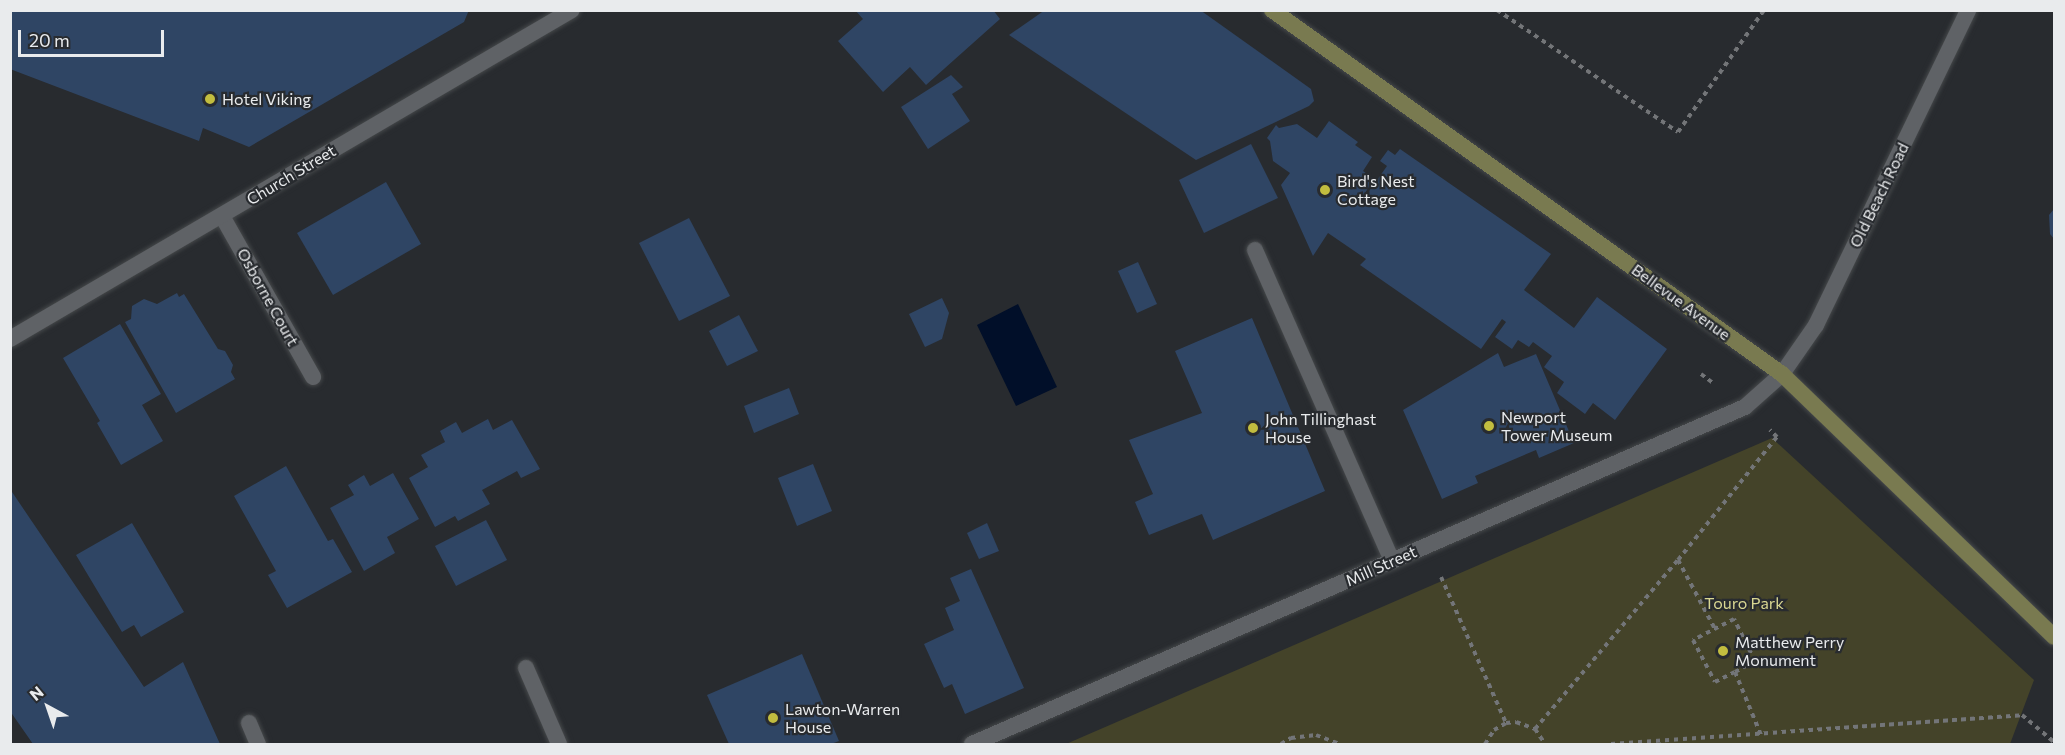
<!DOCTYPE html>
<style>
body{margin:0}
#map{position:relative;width:2065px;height:755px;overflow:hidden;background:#282b2f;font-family:Commissioner,sans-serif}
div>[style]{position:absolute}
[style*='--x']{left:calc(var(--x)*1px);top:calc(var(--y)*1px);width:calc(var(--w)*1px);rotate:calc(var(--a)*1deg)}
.green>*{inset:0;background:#444329}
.water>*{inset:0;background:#010f29}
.building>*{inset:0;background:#2f4564}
.path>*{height:4px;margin-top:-2px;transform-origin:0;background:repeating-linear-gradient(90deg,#737578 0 4.5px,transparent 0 9px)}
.roads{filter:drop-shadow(0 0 2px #45484a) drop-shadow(0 0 2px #45484a)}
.service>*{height:16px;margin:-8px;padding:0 8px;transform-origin:8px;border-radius:8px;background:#5f6266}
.minor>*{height:16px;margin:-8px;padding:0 8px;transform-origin:8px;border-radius:8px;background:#5f6266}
.tertiary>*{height:16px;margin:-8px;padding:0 8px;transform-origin:8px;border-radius:8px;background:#5f6266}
.secondary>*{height:16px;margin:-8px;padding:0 8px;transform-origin:8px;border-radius:8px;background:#797a50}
.dots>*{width:16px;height:16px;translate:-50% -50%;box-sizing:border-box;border:3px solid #282b2f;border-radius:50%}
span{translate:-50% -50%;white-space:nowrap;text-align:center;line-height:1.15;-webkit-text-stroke:4.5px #282b2f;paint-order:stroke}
.poi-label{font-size:16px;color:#e9ebed}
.left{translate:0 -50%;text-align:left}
.street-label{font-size:16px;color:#e9ebed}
.park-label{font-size:16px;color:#d9d792}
.frame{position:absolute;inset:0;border:12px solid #e9ebed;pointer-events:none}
.north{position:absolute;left:18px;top:677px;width:60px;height:60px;-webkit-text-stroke:4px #282b2f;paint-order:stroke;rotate:320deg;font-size:16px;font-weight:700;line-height:24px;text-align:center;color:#e9ebed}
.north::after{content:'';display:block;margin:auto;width:21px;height:27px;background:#e9ebed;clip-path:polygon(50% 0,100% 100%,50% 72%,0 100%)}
.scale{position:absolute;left:18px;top:30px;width:146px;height:27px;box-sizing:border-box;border:3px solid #e9ebed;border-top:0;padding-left:8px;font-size:18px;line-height:21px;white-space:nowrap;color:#e9ebed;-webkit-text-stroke:4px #282b2f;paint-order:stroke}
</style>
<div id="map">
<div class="green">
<i style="clip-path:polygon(1772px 438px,2034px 680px,2010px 744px,1066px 744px)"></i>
</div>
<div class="water">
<i style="clip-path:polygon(1018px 304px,1057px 387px,1016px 406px,977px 325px)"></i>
</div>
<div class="building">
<i style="clip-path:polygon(10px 10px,469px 10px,464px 22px,249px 147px,203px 128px,199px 141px,10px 69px)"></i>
<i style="clip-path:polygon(855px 10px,993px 10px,1000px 19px,926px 85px,910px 67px,883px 92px,838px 41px,863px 19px)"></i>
<i style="clip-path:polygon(1045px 10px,1200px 10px,1311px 89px,1314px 101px,1309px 106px,1196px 160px,1009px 35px)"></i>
<i style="clip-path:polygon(951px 75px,963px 87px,952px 94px,970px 121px,928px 149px,901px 107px)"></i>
<i style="clip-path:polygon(1329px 121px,1358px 142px,1355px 145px,1372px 157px,1363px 171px,1374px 179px,1363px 196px,1365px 197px,1387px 166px,1380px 161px,1388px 150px,1395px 155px,1400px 149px,1551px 254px,1524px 290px,1574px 328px,1597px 297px,1667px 349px,1615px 420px,1593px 403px,1585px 414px,1557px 393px,1564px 382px,1544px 367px,1552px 356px,1533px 342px,1529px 347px,1518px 340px,1512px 349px,1495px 337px,1506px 322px,1502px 319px,1481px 349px,1360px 265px,1366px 259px,1328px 233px,1313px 256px,1281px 185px,1290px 173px,1273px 161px,1270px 141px,1267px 138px,1276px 125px,1279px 128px,1297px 124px,1317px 138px)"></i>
<i style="clip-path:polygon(1251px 144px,1278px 198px,1204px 233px,1179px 180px)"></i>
<i style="clip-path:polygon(386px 182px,421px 244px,333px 295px,297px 233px)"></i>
<i style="clip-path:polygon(2054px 209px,2054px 239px,2050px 234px,2049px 215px)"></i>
<i style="clip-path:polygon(689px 218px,730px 296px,679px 321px,639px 243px)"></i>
<i style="clip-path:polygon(1138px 262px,1157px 304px,1137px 313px,1118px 271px)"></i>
<i style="clip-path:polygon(177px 293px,179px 297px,184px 294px,218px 349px,225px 351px,233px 365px,231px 372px,235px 379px,176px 413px,125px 322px,131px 319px,132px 306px,144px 299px,157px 304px)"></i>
<i style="clip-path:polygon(942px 298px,949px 313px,942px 339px,925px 347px,909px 314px)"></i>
<i style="clip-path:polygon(739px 315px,758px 351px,727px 366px,709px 331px)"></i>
<i style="clip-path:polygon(1252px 318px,1325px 491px,1213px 540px,1202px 514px,1149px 535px,1135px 502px,1153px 494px,1129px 440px,1202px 413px,1175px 351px)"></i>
<i style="clip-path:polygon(120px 324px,161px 394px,142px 405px,163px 441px,121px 465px,97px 423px,100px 421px,63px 358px)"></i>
<i style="clip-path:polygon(1498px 353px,1504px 367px,1536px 354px,1574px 443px,1539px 458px,1536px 450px,1475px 476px,1478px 483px,1442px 499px,1403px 410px)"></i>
<i style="clip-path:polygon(789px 388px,799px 414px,754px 433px,744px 406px)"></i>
<i style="clip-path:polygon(488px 419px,493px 430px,512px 420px,540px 469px,521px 478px,517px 471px,482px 490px,490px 504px,458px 521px,455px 516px,435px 527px,409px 478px,428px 467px,421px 455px,445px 442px,440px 431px,456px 422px,462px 433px)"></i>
<i style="clip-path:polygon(813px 464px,832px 511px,797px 526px,778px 478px)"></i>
<i style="clip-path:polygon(286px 466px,328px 541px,333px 539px,352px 572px,287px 608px,268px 575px,276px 571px,234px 496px)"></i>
<i style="clip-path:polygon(393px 473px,419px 519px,387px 537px,395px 553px,364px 571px,330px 508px,354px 495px,348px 485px,364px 475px,370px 486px)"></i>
<i style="clip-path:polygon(10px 489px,144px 687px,183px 662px,220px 744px,33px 744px,10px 711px)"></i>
<i style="clip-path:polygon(486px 520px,507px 560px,456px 586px,435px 546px)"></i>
<i style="clip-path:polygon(132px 523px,184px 612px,141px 637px,134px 625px,122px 632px,76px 555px)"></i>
<i style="clip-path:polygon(987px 523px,999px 551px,979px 559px,967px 533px)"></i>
<i style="clip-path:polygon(971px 569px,1024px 688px,965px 714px,952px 684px,944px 688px,924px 644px,954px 630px,945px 608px,960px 601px,950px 578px)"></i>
<i style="clip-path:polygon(802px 654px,839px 741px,831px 744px,729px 744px,707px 695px)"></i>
</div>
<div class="path">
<i style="--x:1497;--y:10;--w:218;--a:34"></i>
<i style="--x:1678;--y:132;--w:149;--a:-54.8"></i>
<i style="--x:1701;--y:374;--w:15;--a:37"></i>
<i style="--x:1678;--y:560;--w:78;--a:61.8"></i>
<i style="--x:1441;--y:577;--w:160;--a:66"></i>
<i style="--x:1735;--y:672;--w:23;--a:-29"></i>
<i style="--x:1755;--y:661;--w:47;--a:-116.6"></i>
<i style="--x:1734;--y:619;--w:46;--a:152.9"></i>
<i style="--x:1693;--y:640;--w:47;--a:62.4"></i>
<i style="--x:1715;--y:682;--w:22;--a:-27"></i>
<i style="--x:1735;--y:672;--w:68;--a:67.6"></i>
<i style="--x:1535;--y:729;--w:221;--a:-49.8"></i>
<i style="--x:1678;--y:560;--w:158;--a:-51.2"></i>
<i style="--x:1777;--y:437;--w:10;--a:-135"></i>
<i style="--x:1281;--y:744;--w:12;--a:-31"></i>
<i style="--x:1291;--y:738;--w:25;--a:-7"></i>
<i style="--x:1316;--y:735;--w:25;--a:21"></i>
<i style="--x:1485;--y:744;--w:17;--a:-57"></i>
<i style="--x:1494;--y:730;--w:14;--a:-30"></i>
<i style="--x:1506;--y:723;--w:10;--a:-6"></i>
<i style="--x:1516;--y:722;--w:20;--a:20"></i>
<i style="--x:1535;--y:729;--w:18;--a:56"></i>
<i style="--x:1611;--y:744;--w:412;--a:-4"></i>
<i style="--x:2022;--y:715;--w:42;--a:40.2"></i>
</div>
<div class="roads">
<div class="service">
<i style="--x:1255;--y:250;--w:340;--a:66.2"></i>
<i style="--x:526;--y:668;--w:83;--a:66.5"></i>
<i style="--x:249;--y:723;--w:23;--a:67"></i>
</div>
<div class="minor">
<i style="--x:222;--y:216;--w:185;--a:60.5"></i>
<i style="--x:10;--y:339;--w:651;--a:-30.35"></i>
</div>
<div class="tertiary">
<i style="--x:972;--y:744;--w:843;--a:-23.56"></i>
<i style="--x:1745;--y:407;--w:50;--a:-41.7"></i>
<i style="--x:1782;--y:374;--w:60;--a:-55.2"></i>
<i style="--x:1816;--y:325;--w:350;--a:-64.2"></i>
</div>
<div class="secondary">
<i style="--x:1272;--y:10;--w:627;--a:35.52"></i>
<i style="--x:1782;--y:374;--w:378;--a:44"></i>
</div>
</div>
<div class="dots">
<i style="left:210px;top:99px;background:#c2bd3f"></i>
<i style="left:1325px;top:190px;background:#c2bd3f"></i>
<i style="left:1489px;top:426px;background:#c2bd3f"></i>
<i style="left:1253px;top:428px;background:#c2bd3f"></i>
<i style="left:1723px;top:651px;background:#c2bd3f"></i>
<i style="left:773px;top:718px;background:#c2bd3f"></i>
</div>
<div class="poi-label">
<span class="left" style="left:222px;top:99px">Hotel Viking</span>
<span class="left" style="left:1337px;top:190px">Bird's Nest<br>Cottage</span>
<span class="left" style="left:1501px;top:426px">Newport<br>Tower Museum</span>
<span class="left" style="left:1265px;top:428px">John Tillinghast<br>House</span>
<span class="left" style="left:1735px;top:651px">Matthew Perry<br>Monument</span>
<span class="left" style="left:785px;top:718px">Lawton-Warren<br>House</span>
</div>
<div class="street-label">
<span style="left:291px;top:175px;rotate:-31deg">Church Street</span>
<span style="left:1879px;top:195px;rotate:-64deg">Old Beach Road</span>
<span style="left:268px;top:297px;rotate:61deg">Osborne Court</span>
<span style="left:1681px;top:302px;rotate:36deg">Bellevue Avenue</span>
<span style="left:1381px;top:566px;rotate:-24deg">Mill Street</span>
</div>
<div class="park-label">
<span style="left:1744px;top:603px">Touro Park</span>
</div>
<div class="frame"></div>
<div class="north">N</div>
<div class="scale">20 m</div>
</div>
